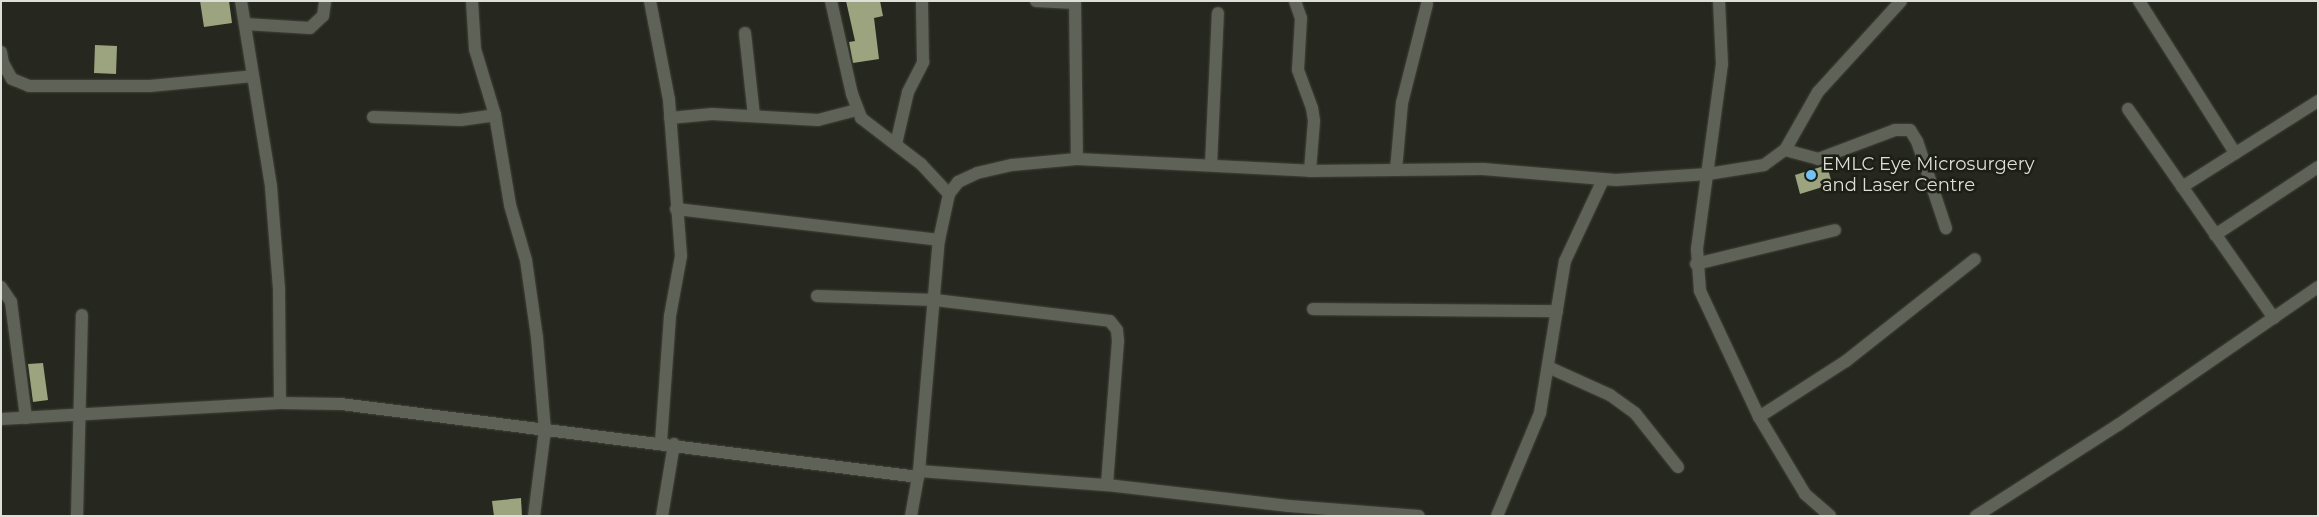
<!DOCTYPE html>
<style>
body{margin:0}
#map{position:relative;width:2319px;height:517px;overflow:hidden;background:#26281f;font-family:Montserrat,sans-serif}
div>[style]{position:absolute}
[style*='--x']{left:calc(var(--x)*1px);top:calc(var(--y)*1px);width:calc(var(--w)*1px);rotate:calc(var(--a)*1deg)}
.building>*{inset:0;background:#9ba37f}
.roads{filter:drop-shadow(0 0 1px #41423a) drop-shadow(0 0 1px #41423a)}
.minor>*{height:12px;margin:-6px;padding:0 6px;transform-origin:6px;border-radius:6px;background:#5f6256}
.secondary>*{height:12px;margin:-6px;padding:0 6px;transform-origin:6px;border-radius:6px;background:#5f6256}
.dots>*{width:14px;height:14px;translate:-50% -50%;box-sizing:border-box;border:2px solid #1d1f15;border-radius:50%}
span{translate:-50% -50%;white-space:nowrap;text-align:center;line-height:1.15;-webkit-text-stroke:5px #1d1f15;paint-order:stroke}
.poi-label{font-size:18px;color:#dedfd9}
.left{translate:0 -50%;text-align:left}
.frame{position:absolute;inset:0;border:2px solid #dedfd9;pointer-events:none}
</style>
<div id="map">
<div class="building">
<i style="clip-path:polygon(200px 1px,229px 1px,232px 23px,204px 27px)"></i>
<i style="clip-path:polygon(846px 1px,880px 1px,883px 16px,874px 18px,879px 59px,853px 63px,849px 42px,855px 41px)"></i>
<i style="clip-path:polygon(95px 45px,117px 46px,116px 74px,94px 73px)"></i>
<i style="clip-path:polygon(1827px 165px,1832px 184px,1800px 194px,1795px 175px)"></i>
<i style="clip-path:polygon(43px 363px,48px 400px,33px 402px,28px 364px)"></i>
<i style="clip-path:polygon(521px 498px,522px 516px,494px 516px,492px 501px)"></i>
</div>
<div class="roads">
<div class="minor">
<i style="--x:241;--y:1;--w:188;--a:80.8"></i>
<i style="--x:271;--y:187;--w:101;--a:85.5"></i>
<i style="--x:279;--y:288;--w:115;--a:89.5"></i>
<i style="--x:472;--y:1;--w:48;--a:86.4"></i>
<i style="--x:475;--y:49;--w:69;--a:73.1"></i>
<i style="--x:495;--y:115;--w:91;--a:80.5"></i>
<i style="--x:510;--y:205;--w:57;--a:73.8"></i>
<i style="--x:526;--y:260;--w:78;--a:81.9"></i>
<i style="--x:537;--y:337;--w:93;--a:85.1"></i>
<i style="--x:545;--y:430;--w:87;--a:97.3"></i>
<i style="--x:650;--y:1;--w:101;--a:79.1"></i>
<i style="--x:669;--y:100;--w:156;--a:85.6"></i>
<i style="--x:681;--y:256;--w:61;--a:100.4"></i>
<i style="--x:670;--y:316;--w:126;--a:94.1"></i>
<i style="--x:831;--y:1;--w:95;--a:77.3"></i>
<i style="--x:852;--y:94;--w:26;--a:69"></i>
<i style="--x:861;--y:118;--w:76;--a:37.5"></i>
<i style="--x:921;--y:164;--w:41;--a:47"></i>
<i style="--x:1036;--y:1;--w:39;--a:3"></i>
<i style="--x:1075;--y:1;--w:158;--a:89.3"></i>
<i style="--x:1295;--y:1;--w:18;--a:71"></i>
<i style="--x:1301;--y:18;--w:52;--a:93.3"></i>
<i style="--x:1298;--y:70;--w:40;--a:69.8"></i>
<i style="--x:1312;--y:108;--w:13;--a:81"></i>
<i style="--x:1314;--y:121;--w:50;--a:94.6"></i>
<i style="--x:1719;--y:1;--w:63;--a:87.3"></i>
<i style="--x:1722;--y:64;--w:187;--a:97.7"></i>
<i style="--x:1697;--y:249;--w:42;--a:85.9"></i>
<i style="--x:1700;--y:291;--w:139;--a:64.9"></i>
<i style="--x:1759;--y:417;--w:90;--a:59.1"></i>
<i style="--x:1805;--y:494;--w:33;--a:41"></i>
<i style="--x:2139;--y:1;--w:180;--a:57.7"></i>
<i style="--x:245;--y:24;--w:65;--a:3.5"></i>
<i style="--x:310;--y:28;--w:18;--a:-43"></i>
<i style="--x:323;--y:16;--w:15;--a:-82"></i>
<i style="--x:745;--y:33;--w:83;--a:83.8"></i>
<i style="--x:1;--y:52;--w:11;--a:80"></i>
<i style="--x:3;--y:63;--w:18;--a:61"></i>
<i style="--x:12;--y:79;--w:18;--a:22"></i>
<i style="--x:29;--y:86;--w:121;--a:0"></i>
<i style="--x:150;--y:86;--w:103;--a:-5.5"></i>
<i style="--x:2128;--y:109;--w:255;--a:55.1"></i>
<i style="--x:373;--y:117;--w:88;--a:2"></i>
<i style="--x:461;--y:120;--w:34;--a:-8"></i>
<i style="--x:670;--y:118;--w:42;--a:-5.4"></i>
<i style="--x:712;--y:114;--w:106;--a:3.2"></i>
<i style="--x:818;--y:120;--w:40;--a:-14.4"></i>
<i style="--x:896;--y:144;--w:53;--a:-77"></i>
<i style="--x:908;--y:92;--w:34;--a:-63"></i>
<i style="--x:923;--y:62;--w:59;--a:-91"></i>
<i style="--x:1785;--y:150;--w:34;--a:15"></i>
<i style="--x:1818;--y:159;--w:82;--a:-20.6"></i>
<i style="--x:1895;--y:130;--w:15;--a:0"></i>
<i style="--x:1910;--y:130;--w:13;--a:58"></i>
<i style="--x:1917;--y:141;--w:92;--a:71.6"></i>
<i style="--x:1211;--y:165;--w:152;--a:-87.4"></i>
<i style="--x:1396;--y:170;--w:67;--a:-84.9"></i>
<i style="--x:1402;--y:103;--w:102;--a:-75.8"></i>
<i style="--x:2182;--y:187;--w:161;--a:-32.3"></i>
<i style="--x:676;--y:209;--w:265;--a:6.7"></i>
<i style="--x:2215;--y:235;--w:123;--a:-33.4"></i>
<i style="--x:1696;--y:264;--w:143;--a:-13.7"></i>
<i style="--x:1;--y:287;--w:18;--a:56"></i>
<i style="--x:11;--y:302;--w:117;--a:82.6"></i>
<i style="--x:817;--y:296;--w:118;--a:1.9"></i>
<i style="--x:935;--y:300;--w:176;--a:6.8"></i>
<i style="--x:1110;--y:321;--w:11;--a:52"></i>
<i style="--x:1117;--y:330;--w:11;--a:85"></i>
<i style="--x:1118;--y:341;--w:144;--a:94.4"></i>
<i style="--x:1313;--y:309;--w:244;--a:0.5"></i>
<i style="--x:1548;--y:367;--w:68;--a:24.3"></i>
<i style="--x:1610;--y:395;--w:31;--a:36"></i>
<i style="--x:1635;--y:413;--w:69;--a:51.5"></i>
<i style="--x:1759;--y:417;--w:103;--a:-32.8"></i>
<i style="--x:1846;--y:361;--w:164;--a:-38.3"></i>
<i style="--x:1;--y:419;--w:279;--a:-3.3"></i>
<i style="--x:280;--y:403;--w:61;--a:0.9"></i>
<i style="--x:341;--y:404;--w:582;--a:7.21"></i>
<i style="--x:919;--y:471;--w:189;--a:4.3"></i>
<i style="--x:1107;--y:485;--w:183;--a:6.6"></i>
<i style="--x:1289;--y:506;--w:130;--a:4.4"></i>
<i style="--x:77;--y:516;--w:201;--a:-88.6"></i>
<i style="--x:662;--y:516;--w:73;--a:-80.5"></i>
<i style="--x:1497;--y:516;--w:112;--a:-67.3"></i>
<i style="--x:1540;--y:413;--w:154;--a:-80.7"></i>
<i style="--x:1565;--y:261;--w:89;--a:-64.9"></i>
<i style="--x:1976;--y:516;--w:169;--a:-32.7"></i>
<i style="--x:2118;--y:425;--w:243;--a:-34.6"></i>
</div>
<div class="secondary">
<i style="--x:911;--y:516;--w:46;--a:-79.9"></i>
<i style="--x:919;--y:471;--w:232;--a:-85.1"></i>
<i style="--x:939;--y:240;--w:47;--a:-77.7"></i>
<i style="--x:949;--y:194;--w:15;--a:-53"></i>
<i style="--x:958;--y:182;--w:21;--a:-25"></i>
<i style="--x:977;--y:173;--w:36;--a:-13"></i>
<i style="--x:1012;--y:165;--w:65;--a:-5.3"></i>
<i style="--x:1077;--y:159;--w:233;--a:2.9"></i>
<i style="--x:1310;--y:171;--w:173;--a:-0.7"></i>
<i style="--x:1483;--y:169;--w:133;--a:4.7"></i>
<i style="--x:1616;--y:180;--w:92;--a:-3.7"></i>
<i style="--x:1708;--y:174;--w:57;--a:-9.1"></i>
<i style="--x:1764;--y:165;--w:26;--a:-36"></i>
<i style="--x:1785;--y:150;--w:67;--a:-60.4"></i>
<i style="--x:1818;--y:92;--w:123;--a:-47.6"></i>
</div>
</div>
<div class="dots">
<i style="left:1811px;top:175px;background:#72c1f5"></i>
</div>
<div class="poi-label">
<span class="left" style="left:1822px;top:175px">EMLC Eye Microsurgery<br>and Laser Centre</span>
</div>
<div class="frame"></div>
</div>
